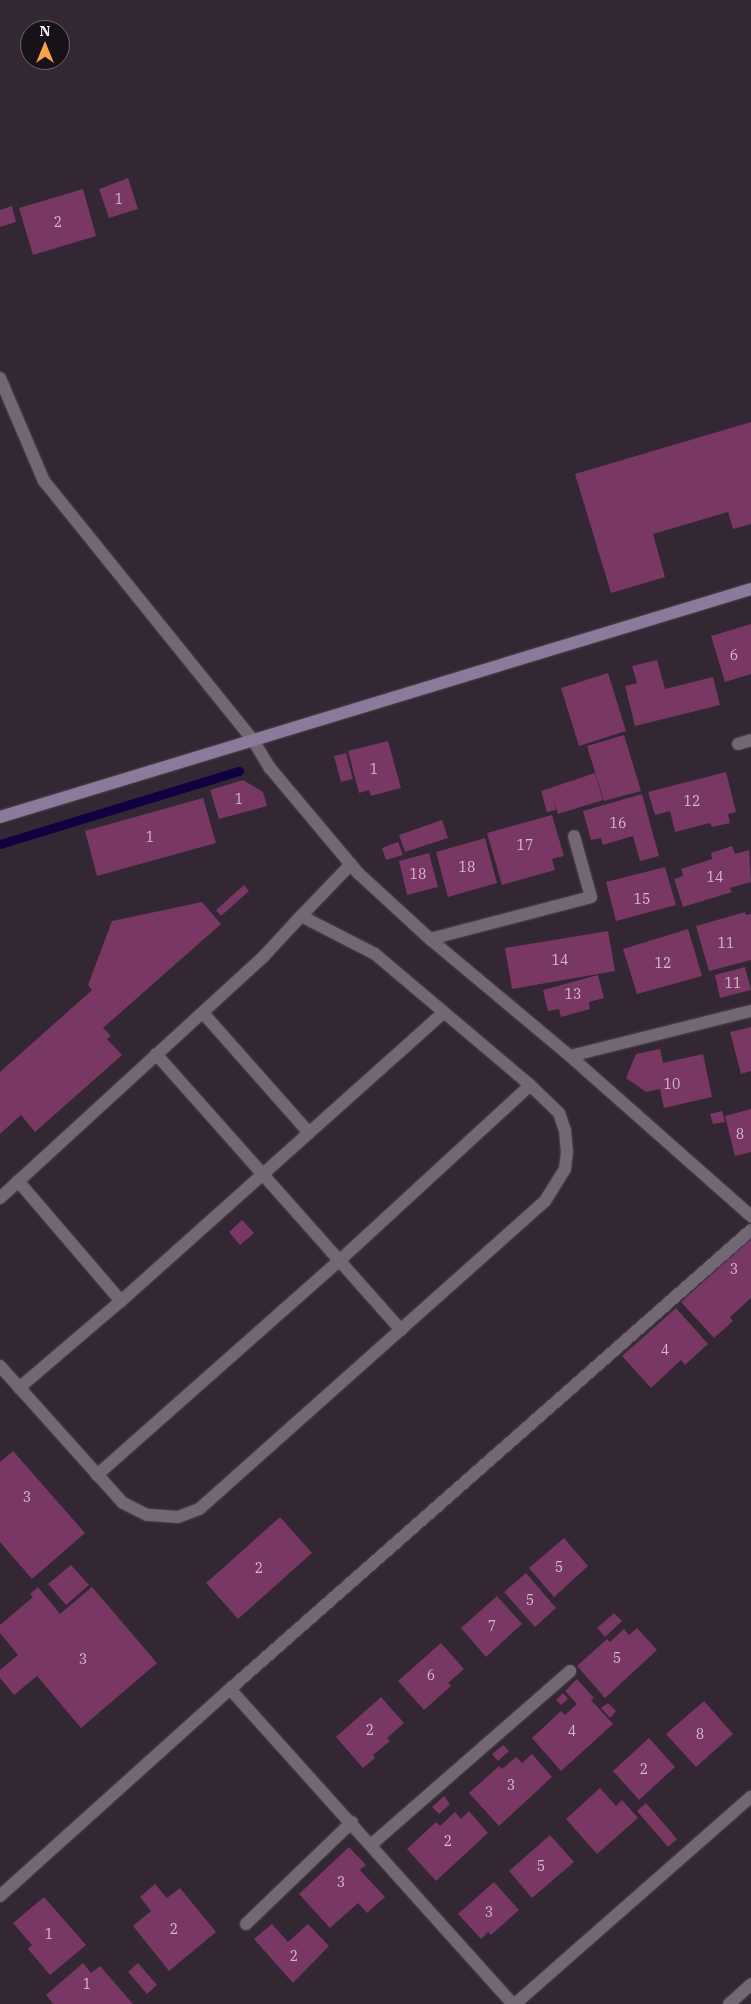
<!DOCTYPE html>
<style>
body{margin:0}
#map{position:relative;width:751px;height:2004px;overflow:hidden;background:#322733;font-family:"IBM Plex Serif",serif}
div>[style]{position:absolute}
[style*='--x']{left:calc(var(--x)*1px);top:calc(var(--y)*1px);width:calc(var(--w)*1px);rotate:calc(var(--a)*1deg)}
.stream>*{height:9px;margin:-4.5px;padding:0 4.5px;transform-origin:4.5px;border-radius:4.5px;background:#10003f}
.building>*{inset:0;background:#793763}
.roads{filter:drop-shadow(0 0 1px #4d444e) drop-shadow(0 0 1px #4d444e)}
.lane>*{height:12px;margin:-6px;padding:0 6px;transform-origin:6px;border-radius:6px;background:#736774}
.street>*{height:12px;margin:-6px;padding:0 6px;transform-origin:6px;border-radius:6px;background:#736774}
.secondary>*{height:12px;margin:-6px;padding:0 6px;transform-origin:6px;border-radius:6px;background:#8b7a99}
span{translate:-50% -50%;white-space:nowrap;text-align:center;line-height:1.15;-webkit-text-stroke:5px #171217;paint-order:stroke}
.number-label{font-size:14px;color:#d2bcce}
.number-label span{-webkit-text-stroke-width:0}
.north{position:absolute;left:20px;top:20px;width:50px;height:50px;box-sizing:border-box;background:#171217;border:1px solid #6e686e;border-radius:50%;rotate:0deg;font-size:14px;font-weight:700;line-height:20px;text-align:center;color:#f0e9f1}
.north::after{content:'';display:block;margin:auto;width:18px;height:22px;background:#f7a149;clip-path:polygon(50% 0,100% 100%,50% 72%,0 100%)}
</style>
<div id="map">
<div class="stream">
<i style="--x:0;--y:844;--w:250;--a:-17"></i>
</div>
<div class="building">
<i style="clip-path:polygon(128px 178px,138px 209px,109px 218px,99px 189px)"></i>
<i style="clip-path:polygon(83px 189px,96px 236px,33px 255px,19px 208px)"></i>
<i style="clip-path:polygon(12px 206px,16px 222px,0 227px,0 210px)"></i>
<i style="clip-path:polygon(751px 422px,751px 524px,733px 529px,728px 512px,653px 534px,665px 577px,611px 593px,575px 474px)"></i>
<i style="clip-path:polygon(751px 624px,751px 674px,725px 682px,711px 636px)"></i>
<i style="clip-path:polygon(657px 660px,665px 689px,713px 677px,720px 705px,635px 726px,625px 686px,637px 683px,632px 666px)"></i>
<i style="clip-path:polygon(608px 673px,626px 731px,579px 746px,561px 688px)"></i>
<i style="clip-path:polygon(624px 735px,641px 791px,604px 801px,587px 746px)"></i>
<i style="clip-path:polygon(388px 741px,401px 788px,371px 796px,369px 790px,359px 793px,348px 751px)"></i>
<i style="clip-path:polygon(346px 753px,353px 779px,341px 782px,334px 756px)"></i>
<i style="clip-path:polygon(726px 772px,736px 812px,728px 814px,730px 823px,712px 827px,710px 823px,675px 832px,670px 811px,655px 815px,648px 792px)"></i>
<i style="clip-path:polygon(595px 773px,603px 800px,558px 814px,553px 798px,556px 810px,547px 812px,541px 791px)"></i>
<i style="clip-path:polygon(243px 780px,263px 792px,267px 806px,219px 819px,210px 790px)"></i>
<i style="clip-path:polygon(642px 794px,659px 856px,640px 861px,633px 836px,603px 845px,601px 838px,591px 840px,583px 811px)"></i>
<i style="clip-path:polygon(203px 798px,216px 843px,97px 876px,85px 831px)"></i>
<i style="clip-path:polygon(552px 815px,564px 856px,552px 859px,555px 870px,502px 885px,487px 833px)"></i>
<i style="clip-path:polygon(442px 820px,448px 838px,405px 852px,399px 835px)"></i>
<i style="clip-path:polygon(485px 838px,497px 883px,448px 897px,436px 852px)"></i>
<i style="clip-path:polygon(398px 842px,403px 855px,386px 860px,382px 848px)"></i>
<i style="clip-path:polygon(732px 846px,735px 854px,749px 850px,751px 882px,730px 888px,732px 892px,683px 907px,674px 879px,683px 876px,681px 869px,712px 859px,711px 853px)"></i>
<i style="clip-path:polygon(429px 853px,438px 887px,407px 895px,399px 861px)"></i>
<i style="clip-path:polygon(665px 867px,676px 905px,616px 921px,606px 882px)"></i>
<i style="clip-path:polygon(244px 885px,249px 891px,221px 916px,216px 910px)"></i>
<i style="clip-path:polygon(202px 902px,221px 924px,103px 1028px,111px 1036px,107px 1039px,122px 1055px,35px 1132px,21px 1115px,0 1134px,0 1072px,92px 990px,88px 985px,112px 921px)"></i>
<i style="clip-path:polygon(745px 912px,746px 915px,751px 914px,751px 960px,709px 971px,696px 926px)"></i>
<i style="clip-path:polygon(688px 929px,702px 976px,637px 994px,623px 949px)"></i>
<i style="clip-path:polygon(608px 931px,615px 971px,512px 989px,505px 948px)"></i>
<i style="clip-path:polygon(745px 967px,751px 990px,720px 998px,715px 975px)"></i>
<i style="clip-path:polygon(598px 975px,604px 998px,589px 1002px,590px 1009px,561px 1017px,559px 1009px,548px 1011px,543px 990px)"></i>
<i style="clip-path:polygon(751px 1027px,751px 1071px,741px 1074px,730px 1032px)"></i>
<i style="clip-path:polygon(660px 1049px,663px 1063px,703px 1054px,712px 1097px,664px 1108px,660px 1089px,646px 1092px,626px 1078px,636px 1054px)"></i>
<i style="clip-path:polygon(751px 1109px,751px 1152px,735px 1156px,725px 1116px)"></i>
<i style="clip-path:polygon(722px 1111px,725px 1122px,713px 1124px,710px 1114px)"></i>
<i style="clip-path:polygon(242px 1220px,254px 1233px,240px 1245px,229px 1232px)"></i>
<i style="clip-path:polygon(751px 1239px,751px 1298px,730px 1317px,733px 1321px,714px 1338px,681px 1302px)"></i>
<i style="clip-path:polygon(676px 1308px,708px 1344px,685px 1365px,681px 1360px,651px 1388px,622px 1356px)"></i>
<i style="clip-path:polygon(13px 1451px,85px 1533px,32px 1579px,0 1542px,0 1462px)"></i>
<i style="clip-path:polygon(280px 1517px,312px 1553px,238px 1619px,206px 1583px)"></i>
<i style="clip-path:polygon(564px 1538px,588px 1566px,554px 1597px,529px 1568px)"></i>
<i style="clip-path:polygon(71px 1565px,89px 1585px,66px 1605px,48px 1584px)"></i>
<i style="clip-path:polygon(526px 1573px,556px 1608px,535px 1627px,504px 1592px)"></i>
<i style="clip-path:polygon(38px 1587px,60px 1614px,92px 1587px,157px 1663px,81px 1728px,37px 1676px,14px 1695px,0 1678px,0 1670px,18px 1655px,0 1633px,0 1625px,33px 1597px,30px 1594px)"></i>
<i style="clip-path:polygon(497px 1596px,522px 1624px,486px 1657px,461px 1628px)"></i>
<i style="clip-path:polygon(614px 1613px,622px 1621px,605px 1637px,597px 1628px)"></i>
<i style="clip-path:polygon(637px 1628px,657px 1650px,605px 1698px,577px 1666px,607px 1639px,610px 1642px,624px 1629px,629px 1635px)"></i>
<i style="clip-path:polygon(441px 1643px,464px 1669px,448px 1683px,451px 1686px,424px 1710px,398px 1681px)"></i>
<i style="clip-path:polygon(577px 1679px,594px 1698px,591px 1700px,613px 1724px,561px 1771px,532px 1738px,561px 1711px,565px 1715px,577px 1704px,565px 1691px)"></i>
<i style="clip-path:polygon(563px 1693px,568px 1699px,561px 1705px,556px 1700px)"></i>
<i style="clip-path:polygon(381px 1697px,404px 1723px,387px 1738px,390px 1741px,373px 1755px,375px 1758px,363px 1768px,336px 1737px)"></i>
<i style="clip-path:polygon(704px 1701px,733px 1734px,696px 1767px,666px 1734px)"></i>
<i style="clip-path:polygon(608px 1703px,616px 1711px,610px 1718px,601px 1708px)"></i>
<i style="clip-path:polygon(649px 1738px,675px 1767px,639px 1800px,613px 1771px)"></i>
<i style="clip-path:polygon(503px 1745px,509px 1751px,498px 1761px,492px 1754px)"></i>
<i style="clip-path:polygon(532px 1754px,552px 1777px,499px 1826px,469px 1793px,499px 1766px,502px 1769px,516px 1757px,522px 1763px)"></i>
<i style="clip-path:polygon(600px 1788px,616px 1806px,622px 1800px,638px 1818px,597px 1854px,566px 1819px)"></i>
<i style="clip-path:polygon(444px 1796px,450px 1804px,439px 1814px,432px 1807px)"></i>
<i style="clip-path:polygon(646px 1803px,677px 1839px,668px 1847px,637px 1811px)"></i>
<i style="clip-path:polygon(469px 1811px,488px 1833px,436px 1881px,407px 1849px,436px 1822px,440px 1826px,455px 1812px,461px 1819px)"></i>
<i style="clip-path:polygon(550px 1835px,574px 1862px,532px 1898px,509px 1871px)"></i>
<i style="clip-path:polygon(349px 1847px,366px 1865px,360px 1870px,385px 1897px,367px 1913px,358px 1903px,330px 1928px,299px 1894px)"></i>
<i style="clip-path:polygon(494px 1882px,519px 1910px,491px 1935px,488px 1932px,481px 1939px,458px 1914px)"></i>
<i style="clip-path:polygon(155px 1884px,167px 1898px,180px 1888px,216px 1932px,169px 1971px,133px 1926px,151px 1911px,140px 1897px)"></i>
<i style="clip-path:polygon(44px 1897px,86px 1945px,50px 1975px,28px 1949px,32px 1945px,13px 1923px)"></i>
<i style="clip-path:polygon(272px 1924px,288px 1942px,308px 1924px,329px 1946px,293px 1983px,254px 1939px)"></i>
<i style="clip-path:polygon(83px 1963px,91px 1973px,100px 1966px,133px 2004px,53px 2004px,46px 1995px)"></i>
<i style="clip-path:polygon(138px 1963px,157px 1985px,147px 1994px,128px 1972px)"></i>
</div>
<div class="roads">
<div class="lane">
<i style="--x:301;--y:916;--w:72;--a:-46.1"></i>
<i style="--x:203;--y:1013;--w:160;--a:48.5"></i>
<i style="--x:156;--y:1054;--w:369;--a:48.4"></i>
<i style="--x:18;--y:1181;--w:158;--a:49.4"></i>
<i style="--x:0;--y:1198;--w:358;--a:-42.5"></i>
<i style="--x:264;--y:956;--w:54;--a:-47.2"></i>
<i style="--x:301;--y:916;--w:83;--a:27.2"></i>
<i style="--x:375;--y:954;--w:203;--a:40.2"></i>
<i style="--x:530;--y:1085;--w:40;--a:44"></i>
<i style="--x:559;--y:1113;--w:18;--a:71"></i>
<i style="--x:565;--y:1130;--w:22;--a:85"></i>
<i style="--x:567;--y:1152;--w:17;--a:97"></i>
<i style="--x:565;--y:1169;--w:38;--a:122"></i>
<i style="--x:545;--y:1201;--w:463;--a:138.3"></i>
<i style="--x:199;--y:1509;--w:22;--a:159"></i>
<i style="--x:178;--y:1517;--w:31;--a:-176"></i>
<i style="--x:147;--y:1515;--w:28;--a:-153"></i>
<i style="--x:122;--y:1502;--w:183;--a:-131.9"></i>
<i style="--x:19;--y:1388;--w:134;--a:-40.5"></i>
<i style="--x:121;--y:1301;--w:432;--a:-41.8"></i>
<i style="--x:97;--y:1475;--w:324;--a:-41.5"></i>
<i style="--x:340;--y:1260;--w:258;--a:-42.6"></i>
</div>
<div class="street">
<i style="--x:0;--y:378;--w:112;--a:66.9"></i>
<i style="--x:44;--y:481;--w:333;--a:51.1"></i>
<i style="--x:253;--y:740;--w:33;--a:59"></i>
<i style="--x:270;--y:768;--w:137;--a:50"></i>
<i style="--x:358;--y:873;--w:98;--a:42.5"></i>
<i style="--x:430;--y:939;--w:182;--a:39.9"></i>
<i style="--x:570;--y:1056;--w:242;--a:41.5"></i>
<i style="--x:738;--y:744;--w:14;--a:-17"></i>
<i style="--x:430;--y:939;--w:166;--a:-14.6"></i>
<i style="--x:591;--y:897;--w:63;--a:-105.6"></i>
<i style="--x:570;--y:1056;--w:187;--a:-14"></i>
<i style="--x:230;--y:1689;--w:423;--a:48.1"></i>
<i style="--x:372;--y:1844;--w:263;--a:-41.1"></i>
<i style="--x:0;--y:1896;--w:309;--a:-42"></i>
<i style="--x:230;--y:1689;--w:694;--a:-41.38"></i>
<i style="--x:246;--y:1924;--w:147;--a:-43.9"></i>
<i style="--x:515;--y:2004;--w:314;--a:-41.3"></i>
<i style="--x:729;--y:2004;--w:30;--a:-42"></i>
</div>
<div class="secondary">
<i style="--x:0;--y:817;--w:785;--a:-16.89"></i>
</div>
</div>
<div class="number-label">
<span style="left:119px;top:199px">1</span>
<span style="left:58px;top:222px">2</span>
<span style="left:734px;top:655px">6</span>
<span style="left:374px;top:769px">1</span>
<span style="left:239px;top:799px">1</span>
<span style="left:692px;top:801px">12</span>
<span style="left:618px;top:823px">16</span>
<span style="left:150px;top:837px">1</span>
<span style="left:525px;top:845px">17</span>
<span style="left:467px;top:867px">18</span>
<span style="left:418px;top:874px">18</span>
<span style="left:715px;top:877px">14</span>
<span style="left:642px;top:899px">15</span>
<span style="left:726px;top:943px">11</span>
<span style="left:560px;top:960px">14</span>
<span style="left:663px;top:963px">12</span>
<span style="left:733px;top:983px">11</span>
<span style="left:573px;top:994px">13</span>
<span style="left:672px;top:1084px">10</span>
<span style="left:740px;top:1134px">8</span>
<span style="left:734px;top:1269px">3</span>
<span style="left:665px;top:1350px">4</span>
<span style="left:27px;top:1497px">3</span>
<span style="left:559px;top:1567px">5</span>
<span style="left:259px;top:1568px">2</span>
<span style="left:530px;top:1600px">5</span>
<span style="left:492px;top:1626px">7</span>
<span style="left:617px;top:1658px">5</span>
<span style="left:83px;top:1659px">3</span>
<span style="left:431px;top:1675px">6</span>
<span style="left:370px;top:1730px">2</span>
<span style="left:572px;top:1731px">4</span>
<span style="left:700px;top:1734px">8</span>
<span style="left:644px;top:1769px">2</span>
<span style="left:511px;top:1785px">3</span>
<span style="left:448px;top:1841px">2</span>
<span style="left:541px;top:1866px">5</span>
<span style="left:341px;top:1882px">3</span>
<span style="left:489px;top:1912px">3</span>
<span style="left:174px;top:1929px">2</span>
<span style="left:49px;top:1934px">1</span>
<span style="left:294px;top:1956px">2</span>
<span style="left:87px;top:1984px">1</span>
</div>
<div class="north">N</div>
</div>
